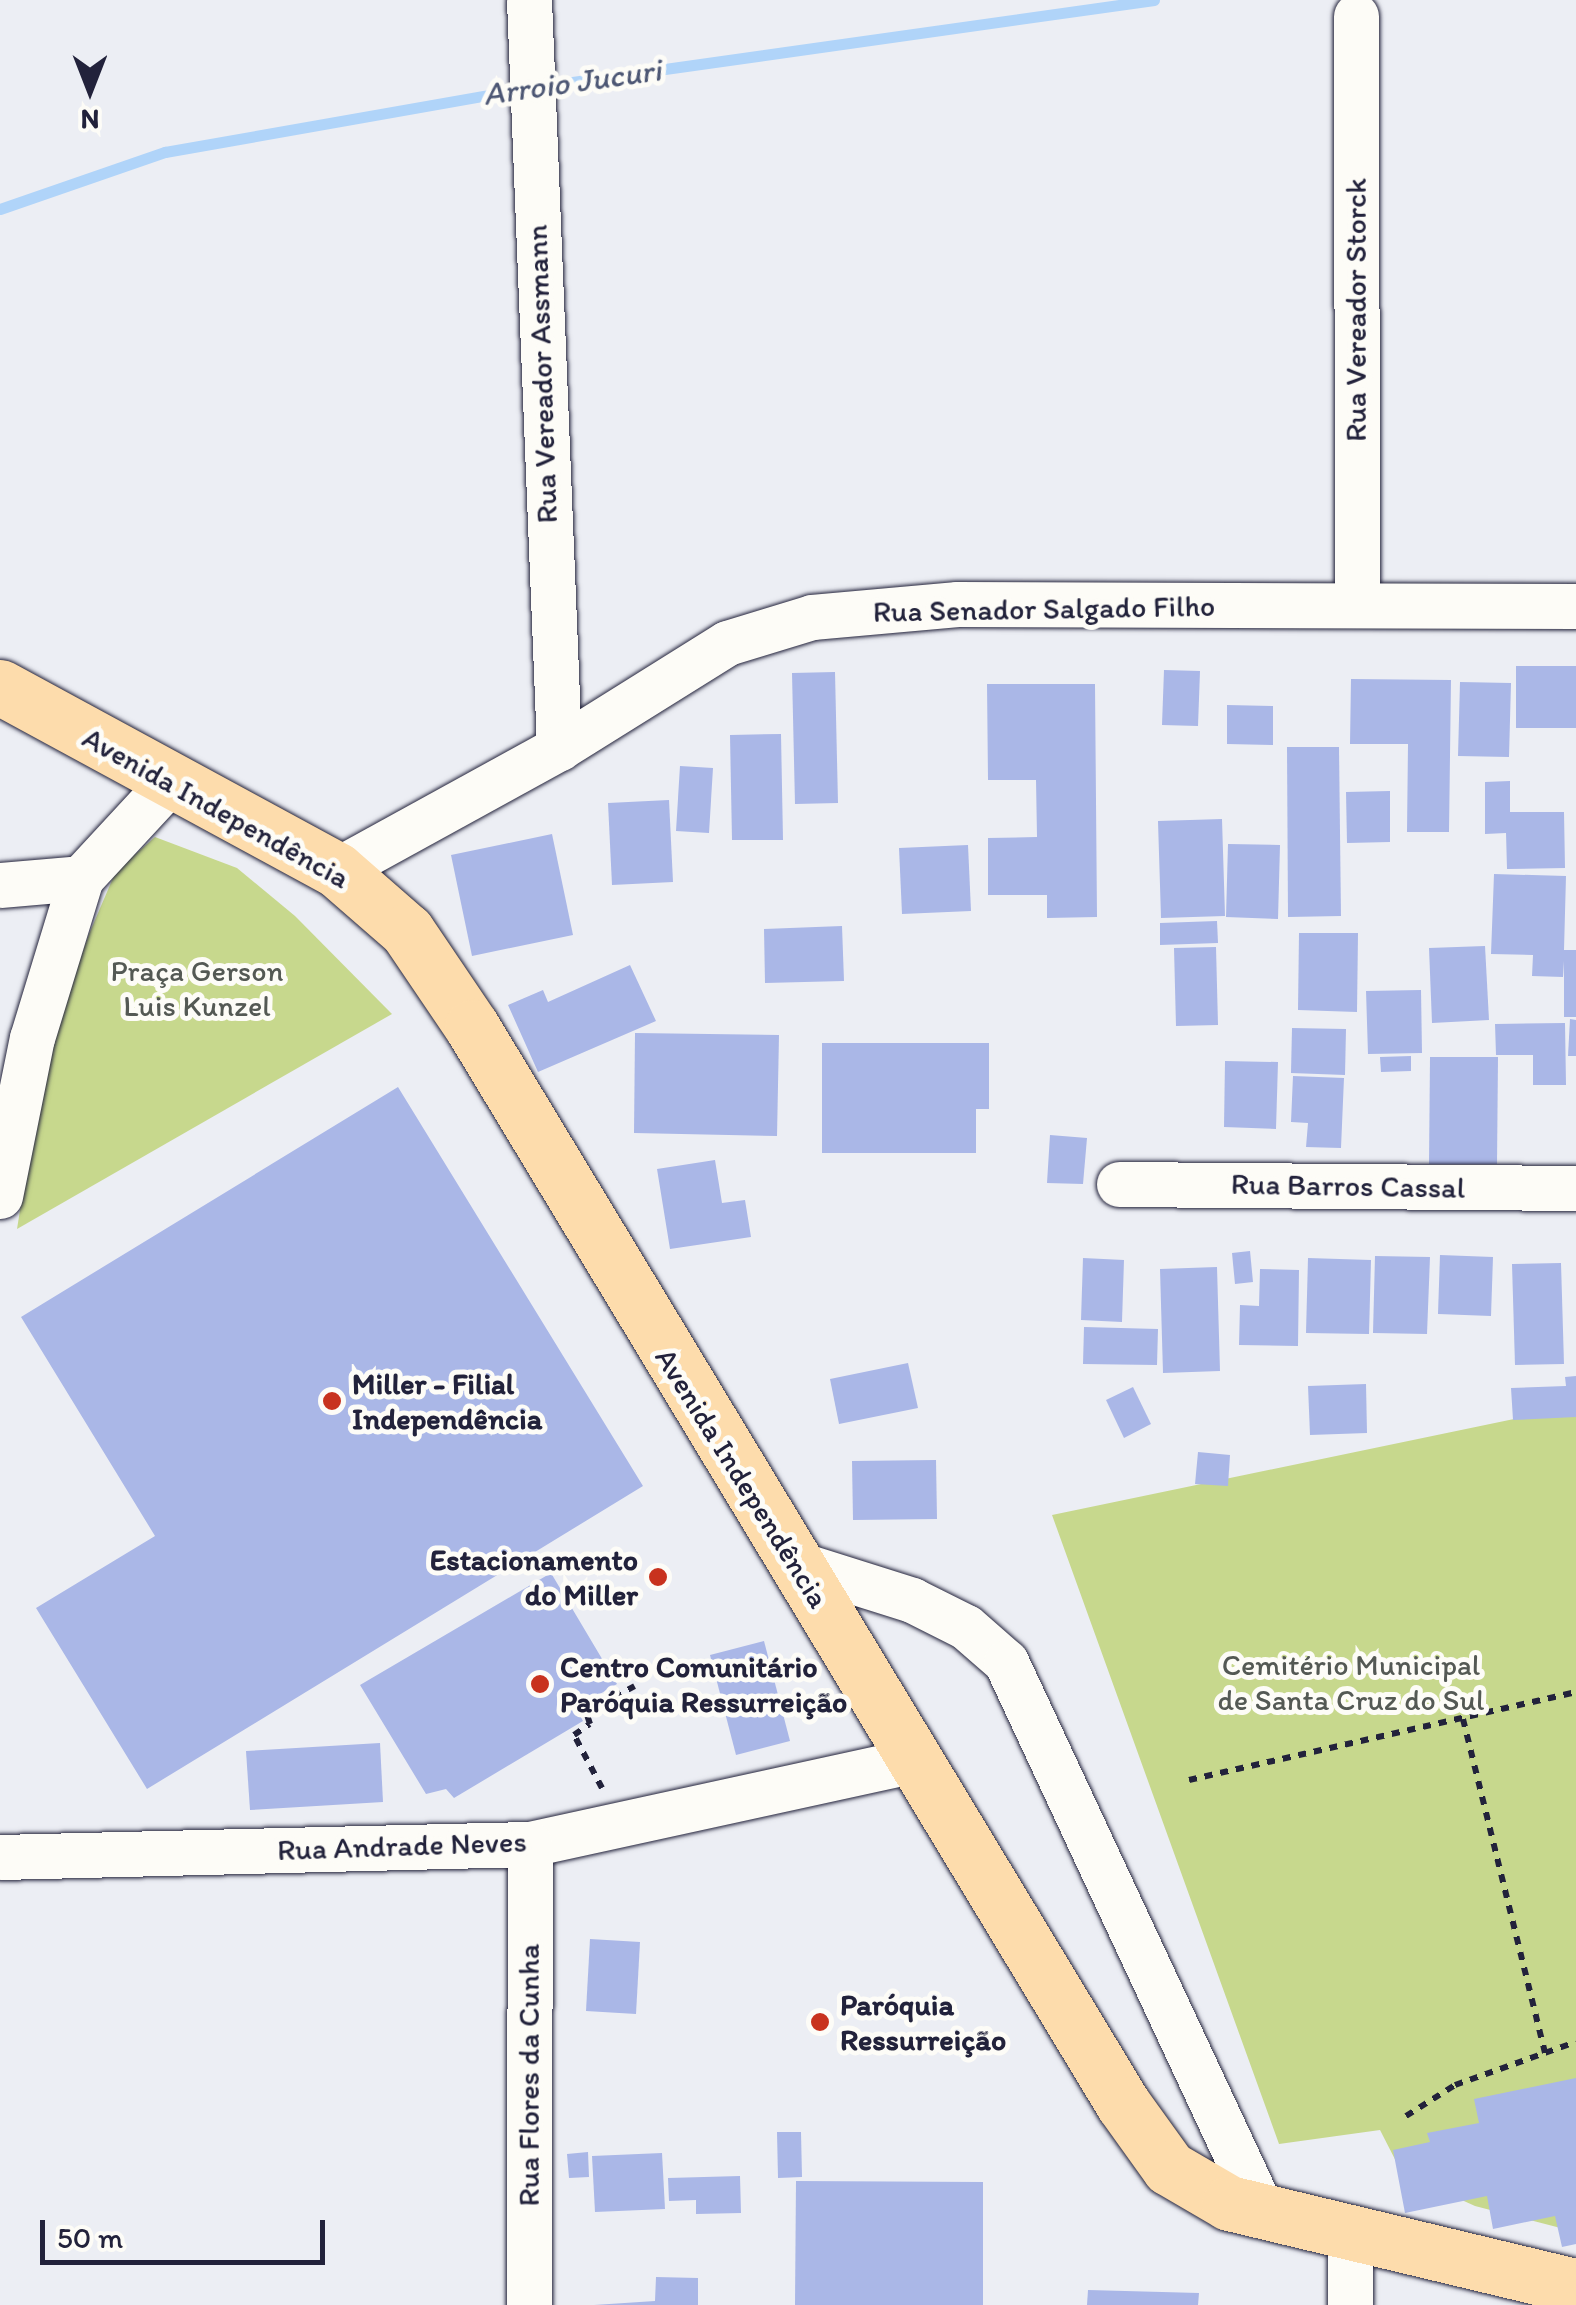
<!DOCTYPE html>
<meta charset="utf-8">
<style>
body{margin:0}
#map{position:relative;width:1576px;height:2305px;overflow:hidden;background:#eceef4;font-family:Itim,sans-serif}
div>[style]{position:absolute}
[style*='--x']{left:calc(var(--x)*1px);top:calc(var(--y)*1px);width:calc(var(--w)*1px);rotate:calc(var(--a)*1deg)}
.green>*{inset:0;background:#c7d88d}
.stream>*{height:11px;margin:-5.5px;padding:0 5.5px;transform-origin:5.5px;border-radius:5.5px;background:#b0d4f9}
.building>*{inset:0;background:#aab7e7}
.path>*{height:6px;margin-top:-3px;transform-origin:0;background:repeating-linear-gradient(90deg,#22223b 0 8px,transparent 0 16px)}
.roads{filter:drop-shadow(0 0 2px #22223b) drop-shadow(0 0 2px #22223b)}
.minor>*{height:45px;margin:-22.5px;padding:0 22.5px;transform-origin:22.5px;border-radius:22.5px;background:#fdfcf7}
.major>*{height:55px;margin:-27.5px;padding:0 27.5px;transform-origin:27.5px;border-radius:27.5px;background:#fddcac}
.dots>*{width:28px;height:28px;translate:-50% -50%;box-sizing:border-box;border:5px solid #fdfcf7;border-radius:50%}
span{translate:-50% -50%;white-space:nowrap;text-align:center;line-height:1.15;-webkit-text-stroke:10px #fdfcf7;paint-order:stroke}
.street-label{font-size:30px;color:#22223b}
.park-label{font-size:30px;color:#545954}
.poi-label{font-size:30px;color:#22223b;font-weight:700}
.left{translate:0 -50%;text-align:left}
.right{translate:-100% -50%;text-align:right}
.water-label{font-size:32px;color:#4d5774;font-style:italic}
.north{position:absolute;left:40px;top:40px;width:100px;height:100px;-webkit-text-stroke:8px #fdfcf7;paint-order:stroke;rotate:180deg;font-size:28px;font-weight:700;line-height:40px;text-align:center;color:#22223b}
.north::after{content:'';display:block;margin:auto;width:35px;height:45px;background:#22223b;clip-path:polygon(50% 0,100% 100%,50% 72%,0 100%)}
.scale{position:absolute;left:40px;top:2220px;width:285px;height:45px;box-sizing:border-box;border:5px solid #22223b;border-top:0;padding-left:12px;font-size:30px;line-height:35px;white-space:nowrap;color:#22223b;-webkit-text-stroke:8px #fdfcf7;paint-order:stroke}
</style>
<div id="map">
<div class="green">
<i style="clip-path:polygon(155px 837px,237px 868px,295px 916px,392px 1014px,17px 1229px,44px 1060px,89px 934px,116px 871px)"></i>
<i style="clip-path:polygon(1576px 1406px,1576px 2232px,1475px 2206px,1402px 2173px,1380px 2130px,1279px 2144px,1052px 1515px)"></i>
</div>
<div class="stream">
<i style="--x:544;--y:86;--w:616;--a:-8.02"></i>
<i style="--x:0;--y:209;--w:175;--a:-19.1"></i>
<i style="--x:165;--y:152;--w:362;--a:-10"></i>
</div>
<div class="building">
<i style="clip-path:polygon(1516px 666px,1576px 666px,1576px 728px,1516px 728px)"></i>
<i style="clip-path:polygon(1164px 670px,1200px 671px,1198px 726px,1162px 725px)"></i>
<i style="clip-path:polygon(835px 672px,838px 803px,795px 804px,792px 673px)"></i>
<i style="clip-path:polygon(1351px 679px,1451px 680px,1449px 832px,1407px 832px,1408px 744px,1350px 744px)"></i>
<i style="clip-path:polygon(1460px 682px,1511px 683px,1509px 757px,1458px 756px)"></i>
<i style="clip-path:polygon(987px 684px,1095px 684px,1097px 917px,1047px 918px,1047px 895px,988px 895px,988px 838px,1037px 837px,1036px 780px,988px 780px)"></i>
<i style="clip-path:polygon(1227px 705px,1273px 706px,1273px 745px,1227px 744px)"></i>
<i style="clip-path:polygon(781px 734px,783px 840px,732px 840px,730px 735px)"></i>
<i style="clip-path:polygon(1287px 747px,1339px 747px,1341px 916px,1288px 917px)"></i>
<i style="clip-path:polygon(680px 766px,713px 768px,709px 833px,676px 831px)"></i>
<i style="clip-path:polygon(1510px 781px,1510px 812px,1564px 812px,1565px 868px,1507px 869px,1506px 833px,1485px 834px,1485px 782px)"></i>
<i style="clip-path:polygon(1390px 791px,1390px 842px,1347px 843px,1346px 792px)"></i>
<i style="clip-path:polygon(669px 800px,673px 882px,612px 885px,608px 803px)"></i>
<i style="clip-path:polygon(1222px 819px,1225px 916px,1161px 918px,1158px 821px)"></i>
<i style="clip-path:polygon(552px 834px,573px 935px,472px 956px,451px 855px)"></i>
<i style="clip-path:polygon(1228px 844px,1280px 845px,1278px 919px,1226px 917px)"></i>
<i style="clip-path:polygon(968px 845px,971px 911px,902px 914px,899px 848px)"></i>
<i style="clip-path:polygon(1494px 874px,1566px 876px,1564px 950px,1576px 950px,1576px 1017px,1564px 1017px,1564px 961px,1563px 977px,1532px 976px,1533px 955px,1491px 954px)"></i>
<i style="clip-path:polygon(1217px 921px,1218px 943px,1160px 945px,1160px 923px)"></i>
<i style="clip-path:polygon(842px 926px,844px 981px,765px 983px,764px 929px)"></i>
<i style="clip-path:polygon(1299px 933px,1358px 933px,1357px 1012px,1298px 1010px)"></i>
<i style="clip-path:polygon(1485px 946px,1489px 1020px,1432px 1023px,1429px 948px)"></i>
<i style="clip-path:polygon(1216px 947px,1218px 1025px,1176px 1026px,1174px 948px)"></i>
<i style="clip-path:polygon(630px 965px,656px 1021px,538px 1072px,508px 1005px,543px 990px,548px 1002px)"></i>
<i style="clip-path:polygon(1421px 990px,1422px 1053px,1368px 1054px,1366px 991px)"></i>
<i style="clip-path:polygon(1570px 1019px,1576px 1020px,1576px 1056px,1568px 1056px)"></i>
<i style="clip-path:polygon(1565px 1023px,1566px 1085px,1533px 1085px,1533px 1055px,1496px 1055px,1495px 1024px)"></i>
<i style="clip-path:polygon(1292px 1028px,1346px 1029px,1345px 1075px,1291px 1073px)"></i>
<i style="clip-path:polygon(635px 1033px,779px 1035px,777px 1136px,634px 1133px)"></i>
<i style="clip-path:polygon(822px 1043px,989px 1043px,989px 1109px,976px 1109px,976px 1153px,822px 1153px)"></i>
<i style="clip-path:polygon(1411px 1056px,1411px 1071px,1381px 1072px,1380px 1057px)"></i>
<i style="clip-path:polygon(1430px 1057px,1498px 1057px,1497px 1164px,1429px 1164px)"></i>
<i style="clip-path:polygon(1225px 1061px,1278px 1062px,1276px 1129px,1224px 1127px)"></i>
<i style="clip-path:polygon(1293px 1076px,1344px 1078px,1341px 1148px,1306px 1147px,1308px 1123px,1291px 1122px)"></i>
<i style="clip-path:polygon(398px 1087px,643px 1486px,147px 1789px,36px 1608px,155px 1536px,21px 1317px)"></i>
<i style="clip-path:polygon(1050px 1135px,1087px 1138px,1083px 1184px,1047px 1183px)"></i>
<i style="clip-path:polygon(715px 1160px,722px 1203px,745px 1200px,751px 1237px,670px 1249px,657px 1169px)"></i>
<i style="clip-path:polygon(1250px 1251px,1253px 1282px,1235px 1284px,1232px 1253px)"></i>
<i style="clip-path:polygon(1440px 1255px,1493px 1257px,1491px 1316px,1438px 1314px)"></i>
<i style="clip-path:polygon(1375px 1256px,1430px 1257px,1427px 1334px,1373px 1333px)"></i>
<i style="clip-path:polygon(1083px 1258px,1124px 1260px,1122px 1322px,1081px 1320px)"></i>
<i style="clip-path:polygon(1308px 1258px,1371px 1260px,1369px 1334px,1306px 1333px)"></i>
<i style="clip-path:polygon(1561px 1263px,1564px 1364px,1515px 1365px,1512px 1264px)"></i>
<i style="clip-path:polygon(1217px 1267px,1220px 1371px,1163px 1373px,1160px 1269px)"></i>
<i style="clip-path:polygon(1260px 1269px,1299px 1270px,1298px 1346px,1239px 1345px,1240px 1305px,1259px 1306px)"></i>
<i style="clip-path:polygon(1084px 1327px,1158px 1329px,1157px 1365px,1083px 1364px)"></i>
<i style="clip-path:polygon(908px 1363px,918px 1408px,839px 1424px,830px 1379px)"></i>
<i style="clip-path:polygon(1576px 1376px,1576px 1417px,1513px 1420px,1511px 1388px,1566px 1386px,1565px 1377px)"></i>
<i style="clip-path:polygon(1366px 1384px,1367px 1433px,1310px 1435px,1308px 1386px)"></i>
<i style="clip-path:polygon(1133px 1387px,1151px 1424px,1124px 1438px,1106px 1400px)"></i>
<i style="clip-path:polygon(1198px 1452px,1230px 1455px,1228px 1486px,1195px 1484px)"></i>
<i style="clip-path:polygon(936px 1460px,937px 1519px,853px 1520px,852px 1461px)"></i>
<i style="clip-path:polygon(551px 1573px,617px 1684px,576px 1708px,583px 1721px,454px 1798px,446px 1789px,426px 1794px,360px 1685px)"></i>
<i style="clip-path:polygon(764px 1641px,790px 1741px,736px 1755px,710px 1655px)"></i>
<i style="clip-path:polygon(380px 1743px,383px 1802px,250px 1810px,246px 1751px)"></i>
<i style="clip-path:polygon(590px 1939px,640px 1942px,636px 2014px,586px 2011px)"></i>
<i style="clip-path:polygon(1576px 2078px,1576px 2244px,1562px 2247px,1555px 2216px,1493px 2229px,1487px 2196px,1405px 2213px,1393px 2150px,1430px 2142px,1427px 2133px,1479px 2123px,1474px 2099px)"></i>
<i style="clip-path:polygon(777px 2132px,801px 2132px,802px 2177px,778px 2178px)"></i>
<i style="clip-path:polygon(588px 2152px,589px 2177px,569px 2178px,567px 2154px)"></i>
<i style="clip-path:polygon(662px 2153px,665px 2209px,595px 2212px,592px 2156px)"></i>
<i style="clip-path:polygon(740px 2176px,741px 2213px,696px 2214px,696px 2200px,669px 2201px,668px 2178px)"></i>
<i style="clip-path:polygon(796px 2181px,983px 2182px,983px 2305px,795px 2305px)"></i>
<i style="clip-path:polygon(656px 2277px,698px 2278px,698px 2305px,594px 2305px,655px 2301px)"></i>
<i style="clip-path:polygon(1088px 2290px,1199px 2293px,1198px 2305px,1087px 2305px)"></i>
</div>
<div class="path">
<i style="--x:1463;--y:1719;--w:344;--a:76.2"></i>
<i style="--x:1189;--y:1780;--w:397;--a:-12.8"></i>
<i style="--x:602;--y:1788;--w:60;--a:-117.8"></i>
<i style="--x:574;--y:1735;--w:19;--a:-35"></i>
<i style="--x:590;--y:1724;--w:13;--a:-108"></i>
<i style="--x:586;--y:1712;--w:55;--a:-28"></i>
<i style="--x:1406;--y:2116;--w:58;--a:-32.3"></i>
<i style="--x:1455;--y:2085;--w:128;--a:-19.6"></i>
</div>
<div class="roads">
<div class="minor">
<i style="--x:529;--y:0;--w:749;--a:87.7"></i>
<i style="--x:1356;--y:16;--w:588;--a:89.9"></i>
<i style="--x:337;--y:870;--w:253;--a:-28.8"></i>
<i style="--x:559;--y:748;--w:198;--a:-32"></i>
<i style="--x:727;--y:643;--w:89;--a:-17"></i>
<i style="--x:812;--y:617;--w:146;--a:-5.1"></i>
<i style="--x:957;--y:604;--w:619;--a:0.19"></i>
<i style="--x:0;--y:885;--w:81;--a:-4.9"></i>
<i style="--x:1119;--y:1184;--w:457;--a:0.5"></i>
<i style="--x:0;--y:1196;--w:161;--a:-78.6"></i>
<i style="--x:32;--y:1038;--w:167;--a:-73"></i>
<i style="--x:81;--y:878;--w:131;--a:-47.2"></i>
<i style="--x:795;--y:1563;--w:123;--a:17.5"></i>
<i style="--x:912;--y:1600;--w:60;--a:26.6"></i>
<i style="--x:966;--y:1627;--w:53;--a:41.2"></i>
<i style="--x:1006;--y:1662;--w:608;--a:64.99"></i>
<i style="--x:0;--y:1857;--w:530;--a:-1.41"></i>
<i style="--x:530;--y:1844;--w:395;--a:-12.3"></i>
<i style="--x:1350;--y:2230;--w:75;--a:90"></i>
<i style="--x:529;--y:2305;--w:461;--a:-89.9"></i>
</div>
<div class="major">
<i style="--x:0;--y:687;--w:383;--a:28.5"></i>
<i style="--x:337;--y:870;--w:93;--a:41.1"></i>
<i style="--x:407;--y:931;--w:116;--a:55.9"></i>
<i style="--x:472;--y:1027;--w:1258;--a:58.85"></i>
<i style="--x:1123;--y:2104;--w:79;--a:54.3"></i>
<i style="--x:1169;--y:2168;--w:69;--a:30.3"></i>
<i style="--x:1229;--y:2203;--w:357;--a:13.5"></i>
</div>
</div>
<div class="dots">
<i style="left:332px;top:1401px;background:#c8321e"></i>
<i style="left:658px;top:1577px;background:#c8321e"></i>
<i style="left:540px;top:1684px;background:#c8321e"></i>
<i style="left:820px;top:2022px;background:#c8321e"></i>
</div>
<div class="street-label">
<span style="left:1356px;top:310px;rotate:-90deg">Rua Vereador Storck</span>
<span style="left:542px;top:374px;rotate:-92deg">Rua Vereador Assmann</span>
<span style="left:1044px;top:609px;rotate:-1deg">Rua Senador Salgado Filho</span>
<span style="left:216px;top:808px;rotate:29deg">Avenida Independência</span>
<span style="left:1348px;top:1186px;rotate:1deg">Rua Barros Cassal</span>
<span style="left:742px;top:1478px;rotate:58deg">Avenida Independência</span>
<span style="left:402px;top:1846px;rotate:-2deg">Rua Andrade Neves</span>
<span style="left:529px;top:2075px;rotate:-90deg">Rua Flores da Cunha</span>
</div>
<div class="park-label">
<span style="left:197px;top:988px">Praça Gerson<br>Luis Kunzel</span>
<span style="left:1351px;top:1682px">Cemitério Municipal<br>de Santa Cruz do Sul</span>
</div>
<div class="poi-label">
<span class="left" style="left:352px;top:1401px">Miller - Filial<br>Independência</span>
<span class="right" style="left:638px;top:1577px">Estacionamento<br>do Miller</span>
<span class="left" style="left:560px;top:1684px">Centro Comunitário<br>Paróquia Ressurreição</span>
<span class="left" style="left:840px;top:2022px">Paróquia<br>Ressurreição</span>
</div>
<div class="water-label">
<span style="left:572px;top:82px;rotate:-8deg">Arroio Jucuri</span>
</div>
<div class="north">N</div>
<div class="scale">50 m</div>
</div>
